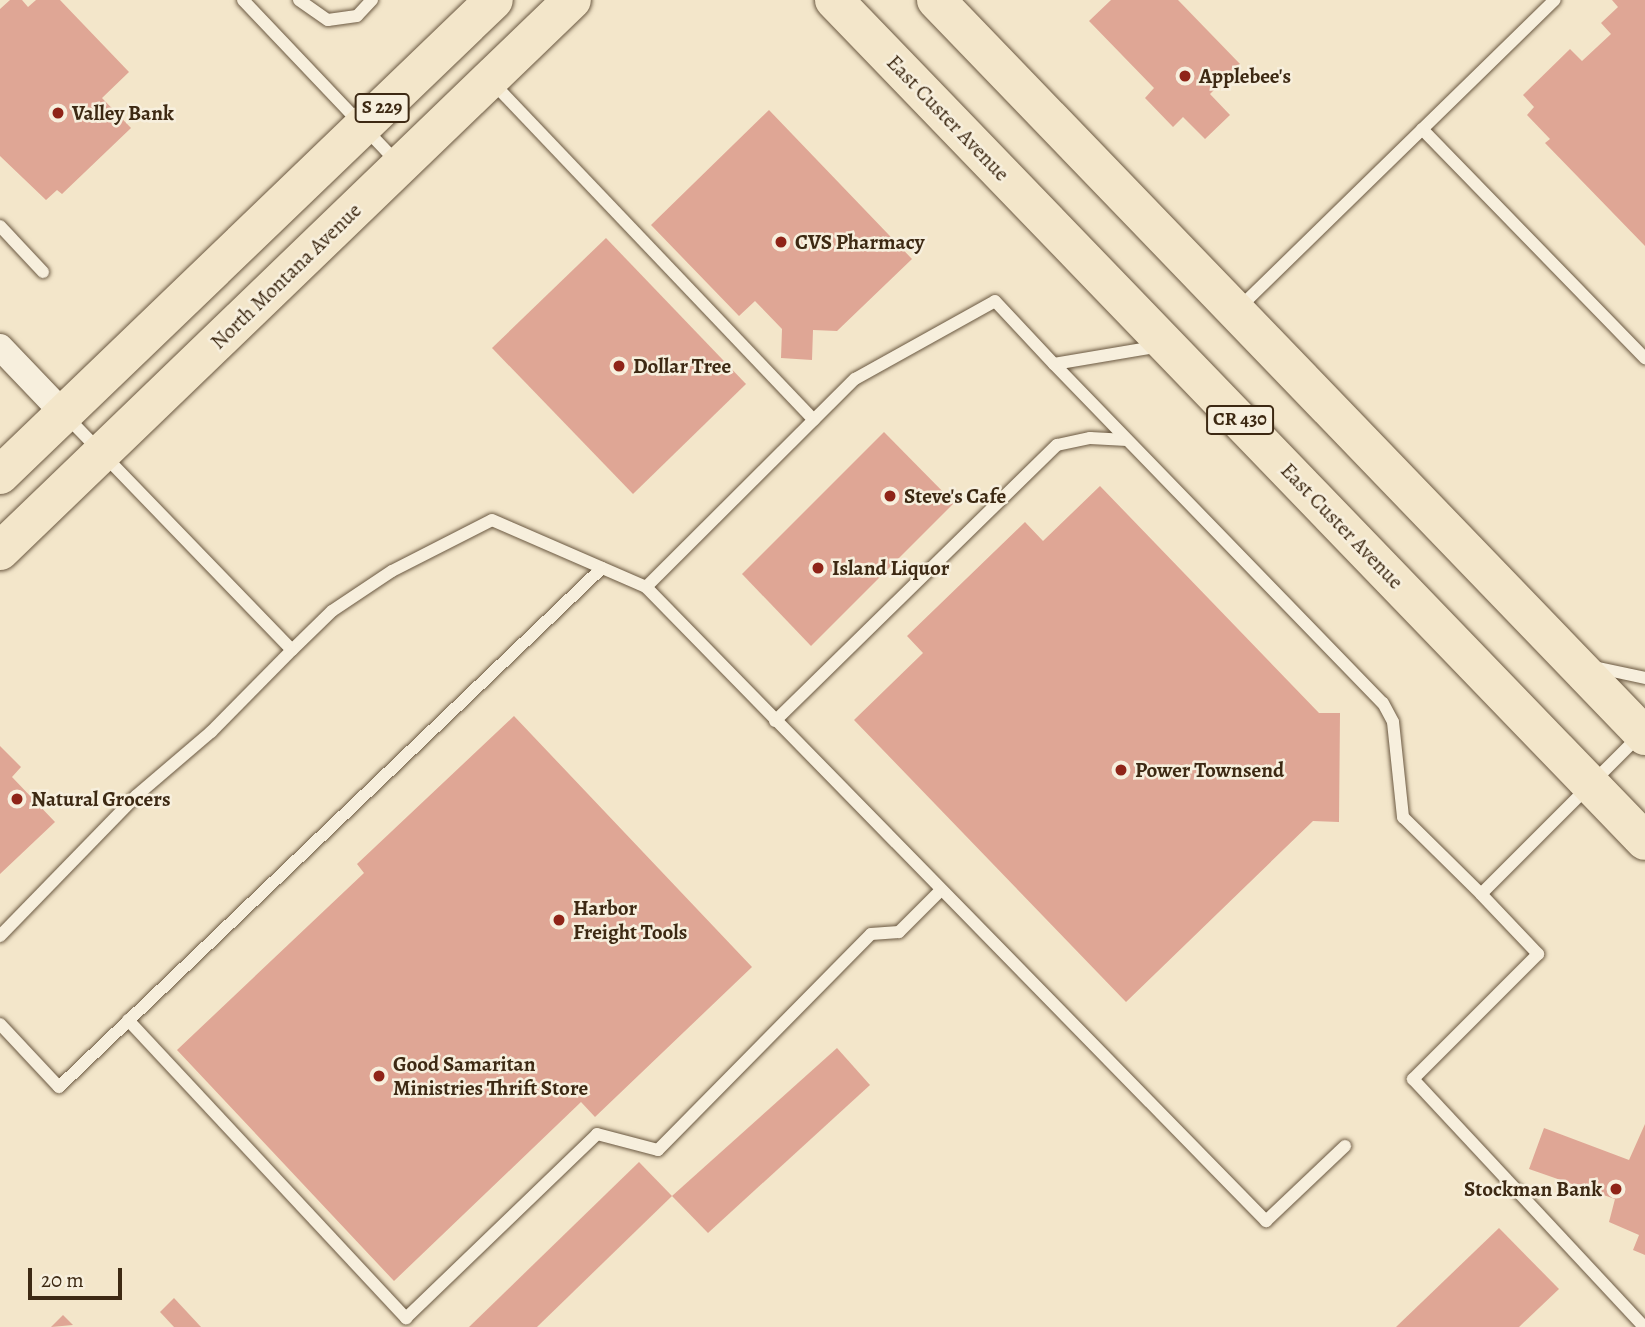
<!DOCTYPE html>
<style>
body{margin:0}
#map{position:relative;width:1645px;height:1327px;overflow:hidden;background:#f3e6ca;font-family:Alegreya,serif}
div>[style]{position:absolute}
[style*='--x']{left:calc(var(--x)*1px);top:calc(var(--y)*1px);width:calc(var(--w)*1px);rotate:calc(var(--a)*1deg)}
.building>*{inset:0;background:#dfa695}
.roads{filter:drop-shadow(0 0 2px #6a5841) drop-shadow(0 0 2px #6a5841)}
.service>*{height:12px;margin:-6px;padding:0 6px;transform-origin:6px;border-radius:6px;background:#f7efdd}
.minor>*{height:26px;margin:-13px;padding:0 13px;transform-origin:13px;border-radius:13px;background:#f7efdd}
.primary>*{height:38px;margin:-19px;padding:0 19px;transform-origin:19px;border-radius:19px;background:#f3e6ca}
.dots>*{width:19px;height:19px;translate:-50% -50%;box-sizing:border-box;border:4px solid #f7efdd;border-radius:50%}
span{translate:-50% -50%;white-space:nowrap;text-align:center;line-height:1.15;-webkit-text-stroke:5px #f7efdd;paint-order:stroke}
.shield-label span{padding:2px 5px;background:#f7efdd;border:2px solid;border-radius:5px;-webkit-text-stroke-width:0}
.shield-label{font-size:19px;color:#3d2913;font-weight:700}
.poi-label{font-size:21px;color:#3d2913;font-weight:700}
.left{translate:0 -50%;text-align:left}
.right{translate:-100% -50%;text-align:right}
.street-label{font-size:21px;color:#3d2913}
.scale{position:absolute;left:28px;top:1268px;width:94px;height:32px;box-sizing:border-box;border:4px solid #3d2913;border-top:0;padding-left:9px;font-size:21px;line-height:24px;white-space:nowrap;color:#3d2913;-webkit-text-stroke:5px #f7efdd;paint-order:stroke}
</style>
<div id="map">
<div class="building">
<i style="clip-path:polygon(10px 0,22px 0,28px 7px,36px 0,60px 0,129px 72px,102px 98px,131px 128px,62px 194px,57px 190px,46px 200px,0 156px,0 9px)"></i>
<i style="clip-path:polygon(1111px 0,1178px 0,1240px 64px,1210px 94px,1230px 115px,1205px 139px,1183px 117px,1173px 127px,1145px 98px,1154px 88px,1089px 21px)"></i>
<i style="clip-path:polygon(1612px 0,1645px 0,1645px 246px,1545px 143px,1550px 139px,1527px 115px,1534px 107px,1523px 95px,1570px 49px,1582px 61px,1611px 34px,1601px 23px,1618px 7px)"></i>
<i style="clip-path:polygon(769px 110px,912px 259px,837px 331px,813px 330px,812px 360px,781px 358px,782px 329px,755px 301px,739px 316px,651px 225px)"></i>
<i style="clip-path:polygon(606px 238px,746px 384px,633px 494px,492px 348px)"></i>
<i style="clip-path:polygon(884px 432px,954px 503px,811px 646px,742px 574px)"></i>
<i style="clip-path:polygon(1100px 486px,1319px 713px,1340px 713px,1339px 822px,1313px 821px,1126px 1002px,854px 720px,923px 653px,907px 636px,1025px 522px,1043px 541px)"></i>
<i style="clip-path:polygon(514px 716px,752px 967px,595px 1117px,581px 1102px,394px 1281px,177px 1050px,364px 873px,357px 864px)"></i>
<i style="clip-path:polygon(0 746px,21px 767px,12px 777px,55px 822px,0 874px)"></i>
<i style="clip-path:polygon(837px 1048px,870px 1085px,708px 1233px,672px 1196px)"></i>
<i style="clip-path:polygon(1645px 1124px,1645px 1255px,1633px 1250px,1639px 1235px,1609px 1222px,1615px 1199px,1529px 1169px,1544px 1128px,1629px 1160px)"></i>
<i style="clip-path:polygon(639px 1162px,672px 1196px,537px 1327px,469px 1327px)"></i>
<i style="clip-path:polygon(1499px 1228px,1559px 1289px,1519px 1327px,1396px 1327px)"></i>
<i style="clip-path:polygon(174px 1298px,201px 1327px,174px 1327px,160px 1312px)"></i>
<i style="clip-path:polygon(63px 1315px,73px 1325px,51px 1327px)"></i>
</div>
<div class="roads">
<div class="service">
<i style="--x:243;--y:0;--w:224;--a:46.5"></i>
<i style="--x:299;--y:0;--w:35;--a:35"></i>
<i style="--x:328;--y:20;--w:29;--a:-8"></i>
<i style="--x:357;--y:16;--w:22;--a:-47"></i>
<i style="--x:493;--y:83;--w:465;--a:46.4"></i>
<i style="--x:1422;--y:129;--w:320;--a:45.8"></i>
<i style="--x:0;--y:226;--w:63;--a:46.9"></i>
<i style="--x:1239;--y:308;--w:441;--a:-44.3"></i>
<i style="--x:1054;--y:364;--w:472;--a:45.9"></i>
<i style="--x:1383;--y:703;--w:21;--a:62"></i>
<i style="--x:1393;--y:722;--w:96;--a:84"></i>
<i style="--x:1403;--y:817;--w:110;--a:44.6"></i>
<i style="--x:66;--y:416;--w:325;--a:46"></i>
<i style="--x:292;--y:650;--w:56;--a:-44.3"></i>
<i style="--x:332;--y:611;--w:72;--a:-33.7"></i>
<i style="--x:392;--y:571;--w:112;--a:-27"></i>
<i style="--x:492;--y:520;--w:168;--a:23.5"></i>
<i style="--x:646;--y:587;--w:295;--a:-44.9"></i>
<i style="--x:855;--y:379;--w:160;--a:-29.1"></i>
<i style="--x:995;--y:301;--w:86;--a:46.9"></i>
<i style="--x:1054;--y:364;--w:108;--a:-9.6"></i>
<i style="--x:646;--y:587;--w:887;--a:45.64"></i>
<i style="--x:1266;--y:1221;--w:109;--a:-43.5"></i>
<i style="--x:1594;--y:667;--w:52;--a:12.2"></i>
<i style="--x:775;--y:721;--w:395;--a:-44.4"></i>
<i style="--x:1057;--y:445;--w:34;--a:-12"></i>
<i style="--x:1090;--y:438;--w:37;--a:3"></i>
<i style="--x:1639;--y:736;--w:223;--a:135"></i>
<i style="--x:1481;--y:894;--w:83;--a:46.5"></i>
<i style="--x:1538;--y:954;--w:177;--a:135"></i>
<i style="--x:1413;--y:1079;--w:339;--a:47"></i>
<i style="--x:0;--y:936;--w:195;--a:-45.8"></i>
<i style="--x:136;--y:796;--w:99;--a:-40.5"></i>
<i style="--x:211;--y:732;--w:115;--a:-45.4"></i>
<i style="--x:128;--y:1020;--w:408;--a:47"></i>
<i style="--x:406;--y:1318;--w:265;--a:-43.9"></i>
<i style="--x:597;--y:1134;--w:63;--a:14.7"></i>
<i style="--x:658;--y:1150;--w:303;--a:-45.4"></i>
<i style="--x:871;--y:934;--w:28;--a:-4"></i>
<i style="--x:899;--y:932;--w:58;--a:-45"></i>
<i style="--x:0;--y:1024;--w:86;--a:46.9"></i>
<i style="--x:59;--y:1087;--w:751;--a:-43.71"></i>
</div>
<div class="minor">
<i style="--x:0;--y:347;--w:93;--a:46.3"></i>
</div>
<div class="primary">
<i style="--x:834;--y:0;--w:1168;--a:46.04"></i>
<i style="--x:936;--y:0;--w:1022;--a:46.07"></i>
<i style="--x:0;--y:475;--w:685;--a:-43.88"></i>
<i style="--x:0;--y:551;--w:794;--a:-43.93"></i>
</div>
</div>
<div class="dots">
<i style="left:1185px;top:76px;background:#8f2418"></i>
<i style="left:58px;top:113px;background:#8f2418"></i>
<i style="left:781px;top:242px;background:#8f2418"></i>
<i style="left:619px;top:366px;background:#8f2418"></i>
<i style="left:890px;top:496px;background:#8f2418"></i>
<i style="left:818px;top:568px;background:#8f2418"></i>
<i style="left:1121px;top:770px;background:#8f2418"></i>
<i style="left:17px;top:799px;background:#8f2418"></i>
<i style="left:559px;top:920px;background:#8f2418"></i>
<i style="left:379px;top:1076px;background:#8f2418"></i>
<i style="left:1616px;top:1189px;background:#8f2418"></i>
</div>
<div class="shield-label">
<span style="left:382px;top:108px">S 229</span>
<span style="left:1240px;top:420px">CR 430</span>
</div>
<div class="poi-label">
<span class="left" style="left:1199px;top:76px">Applebee's</span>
<span class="left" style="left:72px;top:113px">Valley Bank</span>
<span class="left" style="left:795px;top:242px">CVS Pharmacy</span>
<span class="left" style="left:633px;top:366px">Dollar Tree</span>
<span class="left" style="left:904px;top:496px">Steve's Cafe</span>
<span class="left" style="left:832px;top:568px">Island Liquor</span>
<span class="left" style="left:1135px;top:770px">Power Townsend</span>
<span class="left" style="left:31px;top:799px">Natural Grocers</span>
<span class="left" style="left:573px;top:920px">Harbor<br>Freight Tools</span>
<span class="left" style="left:393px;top:1076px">Good Samaritan<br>Ministries Thrift Store</span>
<span class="right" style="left:1602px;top:1189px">Stockman Bank</span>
</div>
<div class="street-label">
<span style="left:948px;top:118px;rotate:46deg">East Custer Avenue</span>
<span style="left:286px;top:276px;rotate:-44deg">North Montana Avenue</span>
<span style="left:1342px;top:526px;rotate:46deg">East Custer Avenue</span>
</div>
<div class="scale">20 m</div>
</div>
